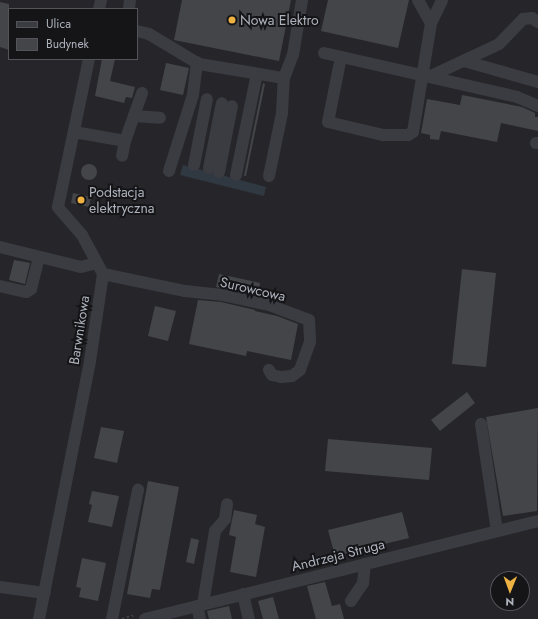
<!DOCTYPE html>
<style>
body{margin:0}
#map{position:relative;width:538px;height:619px;overflow:hidden;background:#1a1a1d;font-family:Jost,sans-serif}
div>[style]{position:absolute}
[style*='--x']{left:calc(var(--x)*1px);top:calc(var(--y)*1px);width:calc(var(--w)*1px);rotate:calc(var(--a)*1deg)}
.built>*{inset:0;background:#26262a}
.water>*{inset:0;background:#303941}
.building>*{inset:0;background:#444549}
.round{border-radius:50%}
.path>*{height:2px;margin-top:-1px;transform-origin:0;background:repeating-linear-gradient(90deg,#414348 0 2px,transparent 0 5px)}
.minor>*{height:12px;margin:-6px;padding:0 6px;transform-origin:6px;border-radius:6px;background:#3b3c41}
.dots>*{width:11px;height:11px;translate:-50% -50%;box-sizing:border-box;border:2px solid #151518;border-radius:50%}
span{translate:-50% -50%;white-space:nowrap;text-align:center;line-height:1.15;-webkit-text-stroke:4px #151518;paint-order:stroke}
.poi-label{font-size:14px;color:#adb2bc}
.left{translate:0 -50%;text-align:left}
.street-label{font-size:14px;color:#adb2bc}
.legend{position:absolute;left:8px;top:8px;width:130px;height:52px;box-sizing:border-box;background:#151518;border:1px solid #52545a;margin:0;padding:5px 7px;list-style:none;font-size:12px;color:#adb2bc}
.legend li{display:flex;align-items:center;gap:8px;height:20px}
.legend b{width:20px;border:1px solid #52545a}
.north{position:absolute;left:490px;top:571px;width:40px;height:40px;box-sizing:border-box;background:#151518;border:1px solid #52545a;border-radius:50%;rotate:181deg;font-size:11px;font-weight:700;line-height:16px;text-align:center;color:#adb2bc}
.north::after{content:'';display:block;margin:auto;width:14px;height:18px;background:#edb242;clip-path:polygon(50% 0,100% 100%,50% 72%,0 100%)}
</style>
<div id="map">
<div class="built">
<i style="clip-path:polygon(evenodd,0 0,538px 0,538px 619px,0 619px,0 0,9px 9px,137px 9px,137px 59px,9px 59px,9px 9px,0 0,498px 579px,522px 579px,522px 603px,498px 603px,498px 579px)"></i>
</div>
<div class="water">
<i style="clip-path:polygon(183px 165px,266px 187px,264px 196px,180px 175px)"></i>
</div>
<div class="building">
<i style="clip-path:polygon(182px 0,291px 0,279px 61px,174px 40px)"></i>
<i style="clip-path:polygon(328px 0,409px 0,398px 48px,321px 31px)"></i>
<i style="clip-path:polygon(0 2px,9px 4px,9px 50px,0 47px)"></i>
<i style="clip-path:polygon(102px 59px,115px 59px,110px 81px,135px 87px,132px 98px,126px 97px,124px 103px,95px 96px)"></i>
<i style="clip-path:polygon(166px 63px,189px 68px,183px 95px,160px 90px)"></i>
<i style="clip-path:polygon(263px 83px,265px 84px,246px 176px,244px 176px)"></i>
<i style="clip-path:polygon(462px 95px,522px 107px,535px 113px,535px 117px,538px 117px,538px 131px,501px 123px,497px 142px,441px 131px,439px 140px,430px 139px,430px 135px,421px 133px,427px 99px,460px 105px)"></i>
<i class="round" style="left:81px;top:164px;width:16px;height:16px"></i>
<i style="clip-path:polygon(73px 193px,91px 197px,89px 207px,71px 203px)"></i>
<i style="clip-path:polygon(14px 260px,30px 263px,25px 284px,9px 280px)"></i>
<i style="clip-path:polygon(462px 269px,496px 273px,486px 367px,452px 364px)"></i>
<i style="clip-path:polygon(219px 274px,260px 283px,258px 295px,216px 287px)"></i>
<i style="clip-path:polygon(198px 300px,221px 302px,255px 310px,255px 311px,277px 316px,298px 324px,291px 360px,247px 351px,246px 356px,189px 344px)"></i>
<i style="clip-path:polygon(155px 306px,176px 311px,168px 341px,148px 336px)"></i>
<i style="clip-path:polygon(467px 392px,475px 403px,440px 431px,431px 420px)"></i>
<i style="clip-path:polygon(538px 408px,537px 511px,503px 516px,486px 417px)"></i>
<i style="clip-path:polygon(101px 427px,124px 431px,117px 463px,94px 458px)"></i>
<i style="clip-path:polygon(328px 439px,432px 448px,429px 480px,325px 471px)"></i>
<i style="clip-path:polygon(148px 481px,179px 487px,160px 590px,152px 589px,150px 598px,127px 594px)"></i>
<i style="clip-path:polygon(92px 491px,119px 496px,112px 527px,88px 522px,92px 505px,89px 504px)"></i>
<i style="clip-path:polygon(234px 510px,257px 515px,255px 524px,265px 527px,256px 577px,230px 572px,236px 537px,229px 535px)"></i>
<i style="clip-path:polygon(402px 512px,409px 538px,335px 556px,328px 530px)"></i>
<i style="clip-path:polygon(191px 538px,199px 540px,194px 564px,186px 562px)"></i>
<i style="clip-path:polygon(82px 558px,106px 563px,98px 601px,79px 597px,81px 588px,76px 587px)"></i>
<i style="clip-path:polygon(325px 582px,332px 606px,340px 604px,344px 619px,316px 619px,307px 586px)"></i>
<i style="clip-path:polygon(273px 597px,279px 619px,263px 619px,258px 601px)"></i>
<i style="clip-path:polygon(229px 606px,232px 619px,209px 619px,207px 611px)"></i>
</div>
<div class="path">
<i style="--x:122;--y:619;--w:14;--a:-17"></i>
</div>
<div class="minor">
<i style="--x:418;--y:0;--w:26;--a:61"></i>
<i style="--x:99;--y:9;--w:9;--a:-77"></i>
<i style="--x:129;--y:9;--w:9;--a:-84"></i>
<i style="--x:137;--y:31;--w:12;--a:14"></i>
<i style="--x:149;--y:34;--w:58;--a:31"></i>
<i style="--x:199;--y:64;--w:86;--a:9.4"></i>
<i style="--x:284;--y:78;--w:25;--a:-69"></i>
<i style="--x:293;--y:55;--w:56;--a:-80.7"></i>
<i style="--x:324;--y:53;--w:198;--a:12.8"></i>
<i style="--x:517;--y:97;--w:23;--a:23"></i>
<i style="--x:341;--y:57;--w:66;--a:101.3"></i>
<i style="--x:328;--y:122;--w:57;--a:13.3"></i>
<i style="--x:383;--y:135;--w:25;--a:0"></i>
<i style="--x:408;--y:135;--w:6;--a:-31"></i>
<i style="--x:413;--y:132;--w:110;--a:-80.6"></i>
<i style="--x:431;--y:23;--w:25;--a:-64"></i>
<i style="--x:464;--y:61;--w:77;--a:15.8"></i>
<i style="--x:431;--y:76;--w:75;--a:-25.2"></i>
<i style="--x:499;--y:44;--w:35;--a:-46"></i>
<i style="--x:523;--y:19;--w:9;--a:-6"></i>
<i style="--x:532;--y:18;--w:7;--a:34"></i>
<i style="--x:134;--y:116;--w:26;--a:4"></i>
<i style="--x:74;--y:132;--w:52;--a:10"></i>
<i style="--x:125;--y:141;--w:15;--a:101"></i>
<i style="--x:125;--y:141;--w:51;--a:-70.5"></i>
<i style="--x:536;--y:143;--w:2;--a:0"></i>
<i style="--x:194;--y:165;--w:67;--a:-78.9"></i>
<i style="--x:209;--y:168;--w:66;--a:-78.7"></i>
<i style="--x:169;--y:171;--w:80;--a:-72.5"></i>
<i style="--x:193;--y:95;--w:33;--a:-83"></i>
<i style="--x:219;--y:172;--w:67;--a:-78.9"></i>
<i style="--x:236;--y:175;--w:103;--a:-78.3"></i>
<i style="--x:269;--y:176;--w:64;--a:-78.3"></i>
<i style="--x:282;--y:113;--w:35;--a:-87"></i>
<i style="--x:0;--y:247;--w:83;--a:13.9"></i>
<i style="--x:81;--y:267;--w:16;--a:-15"></i>
<i style="--x:103;--y:274;--w:84;--a:11.7"></i>
<i style="--x:185;--y:291;--w:37;--a:6"></i>
<i style="--x:222;--y:295;--w:48;--a:12"></i>
<i style="--x:269;--y:305;--w:43;--a:20.6"></i>
<i style="--x:309;--y:320;--w:22;--a:87"></i>
<i style="--x:310;--y:342;--w:30;--a:110"></i>
<i style="--x:300;--y:370;--w:10;--a:143"></i>
<i style="--x:292;--y:376;--w:11;--a:175"></i>
<i style="--x:281;--y:377;--w:9;--a:-167"></i>
<i style="--x:272;--y:375;--w:6;--a:-121"></i>
<i style="--x:0;--y:286;--w:27;--a:13"></i>
<i style="--x:26;--y:292;--w:6;--a:-31"></i>
<i style="--x:31;--y:289;--w:33;--a:-76"></i>
<i style="--x:481;--y:424;--w:108;--a:81.5"></i>
<i style="--x:0;--y:587;--w:45;--a:7.6"></i>
<i style="--x:243;--y:594;--w:26;--a:77"></i>
<i style="--x:351;--y:601;--w:22;--a:-56"></i>
<i style="--x:363;--y:583;--w:19;--a:-84"></i>
<i style="--x:203;--y:604;--w:74;--a:-80.7"></i>
<i style="--x:215;--y:531;--w:16;--a:-50"></i>
<i style="--x:225;--y:519;--w:15;--a:-82"></i>
<i style="--x:197;--y:606;--w:13;--a:77"></i>
<i style="--x:39;--y:619;--w:263;--a:-78.8"></i>
<i style="--x:90;--y:361;--w:88;--a:-81.5"></i>
<i style="--x:103;--y:274;--w:44;--a:-118.3"></i>
<i style="--x:82;--y:235;--w:37;--a:-131"></i>
<i style="--x:58;--y:207;--w:151;--a:-78.2"></i>
<i style="--x:112;--y:619;--w:132;--a:-78.6"></i>
<i style="--x:145;--y:619;--w:405;--a:-14"></i>
</div>
<div class="dots">
<i style="left:232px;top:20px;background:#edb242"></i>
<i style="left:81px;top:200px;background:#edb242"></i>
</div>
<div class="poi-label">
<span class="left" style="left:240px;top:20px">Nowa Elektro</span>
<span class="left" style="left:89px;top:200px">Podstacja<br>elektryczna</span>
</div>
<div class="street-label">
<span style="left:253px;top:289px;rotate:13deg">Surowcowa</span>
<span style="left:79px;top:330px;rotate:-81deg">Barwnikowa</span>
<span style="left:338px;top:555px;rotate:-14deg">Andrzeja Struga</span>
</div>
<ul class="legend">
<li><b style="height:5px;background:#3b3c41"></b>Ulica</li>
<li><b style="height:11px;background:#444549"></b>Budynek</li>
</ul>
<div class="north">N</div>
</div>
